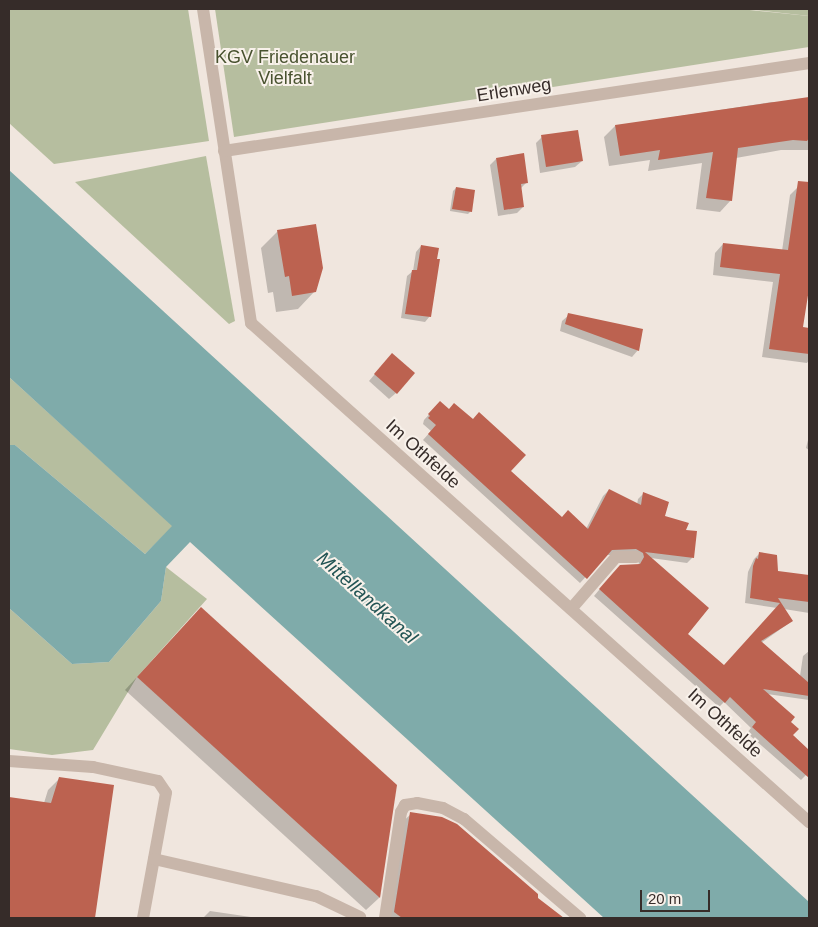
<!DOCTYPE html>
<style>
body{margin:0}
#map{position:relative;width:818px;height:927px;overflow:hidden;background:#f0e6de;font-family:Helvetica,sans-serif}
div>[style]{position:absolute}
[style*='--x']{left:calc(var(--x)*1px);top:calc(var(--y)*1px);width:calc(var(--w)*1px);rotate:calc(var(--a)*1deg)}
.green>*{inset:0;background:#b6be9f}
.water>*{inset:0;background:#7fabaa}
.shadow>*{inset:0;background:#0003}
.building>*{inset:0;background:#bc6250}
.minor>*{height:12px;margin:-6px;padding:0 6px;transform-origin:6px;border-radius:6px;background:#c8b6aa}
span{translate:-50% -50%;white-space:nowrap;text-align:center;line-height:1.15;-webkit-text-stroke:4px #f8f1ea;paint-order:stroke}
.park-label{font-size:18px;color:#48522f}
.street-label{font-size:18px;color:#362c29}
.water-label{font-size:19px;color:#225454;font-style:italic}
.frame{position:absolute;inset:0;border:10px solid #362c29;pointer-events:none}
.scale{position:absolute;left:640px;top:890px;width:70px;height:22px;box-sizing:border-box;border:2px solid #362c29;border-top:0;padding-left:6px;font-size:15px;line-height:18px;white-space:nowrap;color:#362c29;-webkit-text-stroke:4px #f8f1ea;paint-order:stroke}
</style>
<div id="map">
<div class="green">
<i style="clip-path:polygon(9px 9px,188px 9px,209px 141px,54px 164px,9px 123px)"></i>
<i style="clip-path:polygon(215px 9px,740px 9px,809px 16px,809px 47px,234px 137px)"></i>
<i style="clip-path:polygon(747px 9px,809px 9px,809px 16px)"></i>
<i style="clip-path:polygon(206px 156px,235px 321px,229px 324px,75px 182px)"></i>
<i style="clip-path:polygon(9px 377px,173px 526px,145px 554px,15px 445px,9px 445px)"></i>
<i style="clip-path:polygon(166px 567px,207px 599px,137px 677px,93px 750px,52px 755px,9px 749px,9px 608px,72px 664px,109px 662px,161px 601px)"></i>
</div>
<div class="water">
<i style="clip-path:polygon(9px 170px,809px 902px,809px 918px,604px 918px,190px 542px,166px 567px,161px 601px,109px 662px,72px 664px,9px 608px,9px 445px,15px 445px,145px 554px,172px 526px,9px 377px)"></i>
</div>
<div class="shadow">
<i style="clip-path:polygon(772px 102px,809px 106px,809px 150px,781px 150px,736px 158px,731px 200px,720px 212px,696px 209px,702px 163px,648px 171px,650px 160px,609px 166px,604px 137px,615px 126px)"></i>
<i style="clip-path:polygon(542px 137px,582px 161px,575px 167px,540px 173px,536px 143px)"></i>
<i style="clip-path:polygon(496px 159px,527px 182px,520px 189px,523px 207px,517px 213px,498px 216px,490px 165px)"></i>
<i style="clip-path:polygon(798px 187px,809px 189px,809px 281px,802px 328px,809px 329px,809px 360px,807px 363px,762px 357px,773px 282px,713px 275px,715px 253px,723px 244px,782px 251px,790px 195px)"></i>
<i style="clip-path:polygon(456px 188px,471px 211px,468px 214px,450px 211px,453px 191px)"></i>
<i style="clip-path:polygon(278px 231px,314px 292px,298px 309px,276px 312px,273px 292px,268px 293px,261px 248px)"></i>
<i style="clip-path:polygon(421px 246px,430px 316px,425px 322px,401px 318px,407px 276px,413px 271px,416px 252px)"></i>
<i style="clip-path:polygon(569px 315px,638px 350px,632px 357px,560px 331px,562px 321px)"></i>
<i style="clip-path:polygon(386px 361px,396px 393px,389px 399px,369px 381px)"></i>
<i style="clip-path:polygon(435px 408px,562px 518px,586px 529px,603px 496px,609px 490px,637px 505px,638px 499px,644px 493px,663px 517px,685px 531px,692px 558px,687px 563px,651px 558px,687px 634px,723px 667px,777px 608px,745px 603px,748px 572px,754px 559px,760px 553px,777px 572px,809px 577px,809px 613px,784px 609px,792px 621px,761px 643px,800px 676px,803px 656px,809px 651px,809px 700px,767px 694px,790px 722px,791px 735px,809px 752px,809px 772px,801px 780px,747px 733px,751px 728px,724px 702px,719px 707px,594px 596px,614px 572px,638px 565px,639px 563px,635px 555px,606px 555px,580px 583px,423px 440px,431px 431px,423px 424px,424px 420px)"></i>
<i style="clip-path:polygon(809px 436px,809px 450px,806px 448px)"></i>
<i style="clip-path:polygon(189px 621px,395px 785px,379px 898px,366px 910px,125px 690px)"></i>
<i style="clip-path:polygon(60px 778px,113px 786px,94px 918px,9px 918px,9px 798px,44px 803px,48px 790px)"></i>
<i style="clip-path:polygon(411px 814px,536px 898px,562px 918px,383px 918px,398px 826px)"></i>
<i style="clip-path:polygon(210px 911px,258px 918px,203px 918px)"></i>
</div>
<div class="building">
<i style="clip-path:polygon(809px 97px,809px 138px,807px 141px,793px 140px,738px 148px,732px 201px,706px 198px,713px 152px,658px 160px,660px 150px,620px 156px,615px 125px)"></i>
<i style="clip-path:polygon(578px 130px,583px 161px,546px 167px,541px 135px)"></i>
<i style="clip-path:polygon(524px 153px,528px 183px,521px 184px,524px 207px,504px 210px,496px 158px)"></i>
<i style="clip-path:polygon(798px 181px,809px 182px,809px 289px,803px 327px,809px 328px,809px 354px,769px 349px,780px 274px,720px 267px,723px 243px,788px 250px)"></i>
<i style="clip-path:polygon(456px 187px,475px 190px,472px 212px,452px 209px)"></i>
<i style="clip-path:polygon(316px 224px,323px 268px,316px 292px,292px 296px,289px 276px,285px 277px,277px 230px)"></i>
<i style="clip-path:polygon(421px 245px,439px 248px,437px 259px,440px 259px,431px 317px,405px 314px,412px 270px,417px 270px)"></i>
<i style="clip-path:polygon(568px 313px,643px 329px,639px 351px,565px 324px)"></i>
<i style="clip-path:polygon(392px 353px,415px 373px,397px 394px,374px 374px)"></i>
<i style="clip-path:polygon(440px 401px,449px 409px,454px 403px,473px 419px,479px 412px,526px 455px,511px 471px,562px 517px,568px 510px,588px 529px,609px 489px,641px 505px,643px 492px,669px 502px,665px 516px,689px 523px,686px 530px,697px 531px,694px 558px,645px 552px,709px 608px,688px 634px,724px 665px,780px 603px,750px 598px,753px 566px,756px 558px,758px 559px,759px 552px,777px 555px,778px 571px,809px 575px,809px 602px,778px 598px,793px 621px,761px 641px,809px 683px,809px 696px,763px 689px,795px 717px,791px 722px,799px 729px,793px 735px,809px 750px,809px 778px,752px 727px,756px 722px,730px 697px,725px 703px,599px 589px,620px 565px,640px 564px,644px 557px,643px 553px,636px 549px,612px 550px,587px 579px,428px 434px,436px 425px,428px 418px,430px 416px,428px 414px)"></i>
<i style="clip-path:polygon(201px 607px,397px 785px,380px 898px,137px 677px)"></i>
<i style="clip-path:polygon(59px 777px,114px 785px,95px 918px,9px 918px,9px 797px,51px 803px)"></i>
<i style="clip-path:polygon(410px 812px,442px 817px,457px 824px,538px 894px,538px 898px,564px 918px,402px 918px,394px 912px)"></i>
</div>
<div class="minor">
<i style="--x:203;--y:9;--w:318;--a:81.3"></i>
<i style="--x:251;--y:323;--w:749;--a:41.81"></i>
<i style="--x:224;--y:151;--w:592;--a:-8.55"></i>
<i style="--x:571;--y:609;--w:69;--a:-49.1"></i>
<i style="--x:616;--y:557;--w:20;--a:0"></i>
<i style="--x:9;--y:761;--w:84;--a:4.1"></i>
<i style="--x:93;--y:767;--w:66;--a:12.2"></i>
<i style="--x:158;--y:781;--w:14;--a:56"></i>
<i style="--x:166;--y:793;--w:127;--a:100.4"></i>
<i style="--x:154;--y:859;--w:166;--a:12.9"></i>
<i style="--x:316;--y:896;--w:49;--a:25.5"></i>
<i style="--x:385;--y:918;--w:107;--a:-81.4"></i>
<i style="--x:401;--y:812;--w:8;--a:-60"></i>
<i style="--x:405;--y:805;--w:12;--a:-9"></i>
<i style="--x:417;--y:803;--w:26;--a:11"></i>
<i style="--x:443;--y:808;--w:24;--a:28"></i>
<i style="--x:464;--y:819;--w:153;--a:40.5"></i>
</div>
<div class="park-label">
<span style="left:285px;top:68px">KGV Friedenauer<br>Vielfalt</span>
</div>
<div class="street-label">
<span style="left:514px;top:90px;rotate:-9deg">Erlenweg</span>
<span style="left:423px;top:454px;rotate:42deg">Im Othfelde</span>
<span style="left:725px;top:723px;rotate:42deg">Im Othfelde</span>
</div>
<div class="water-label">
<span style="left:367px;top:598px;rotate:42deg">Mittellandkanal</span>
</div>
<div class="frame"></div>
<div class="scale">20 m</div>
</div>
